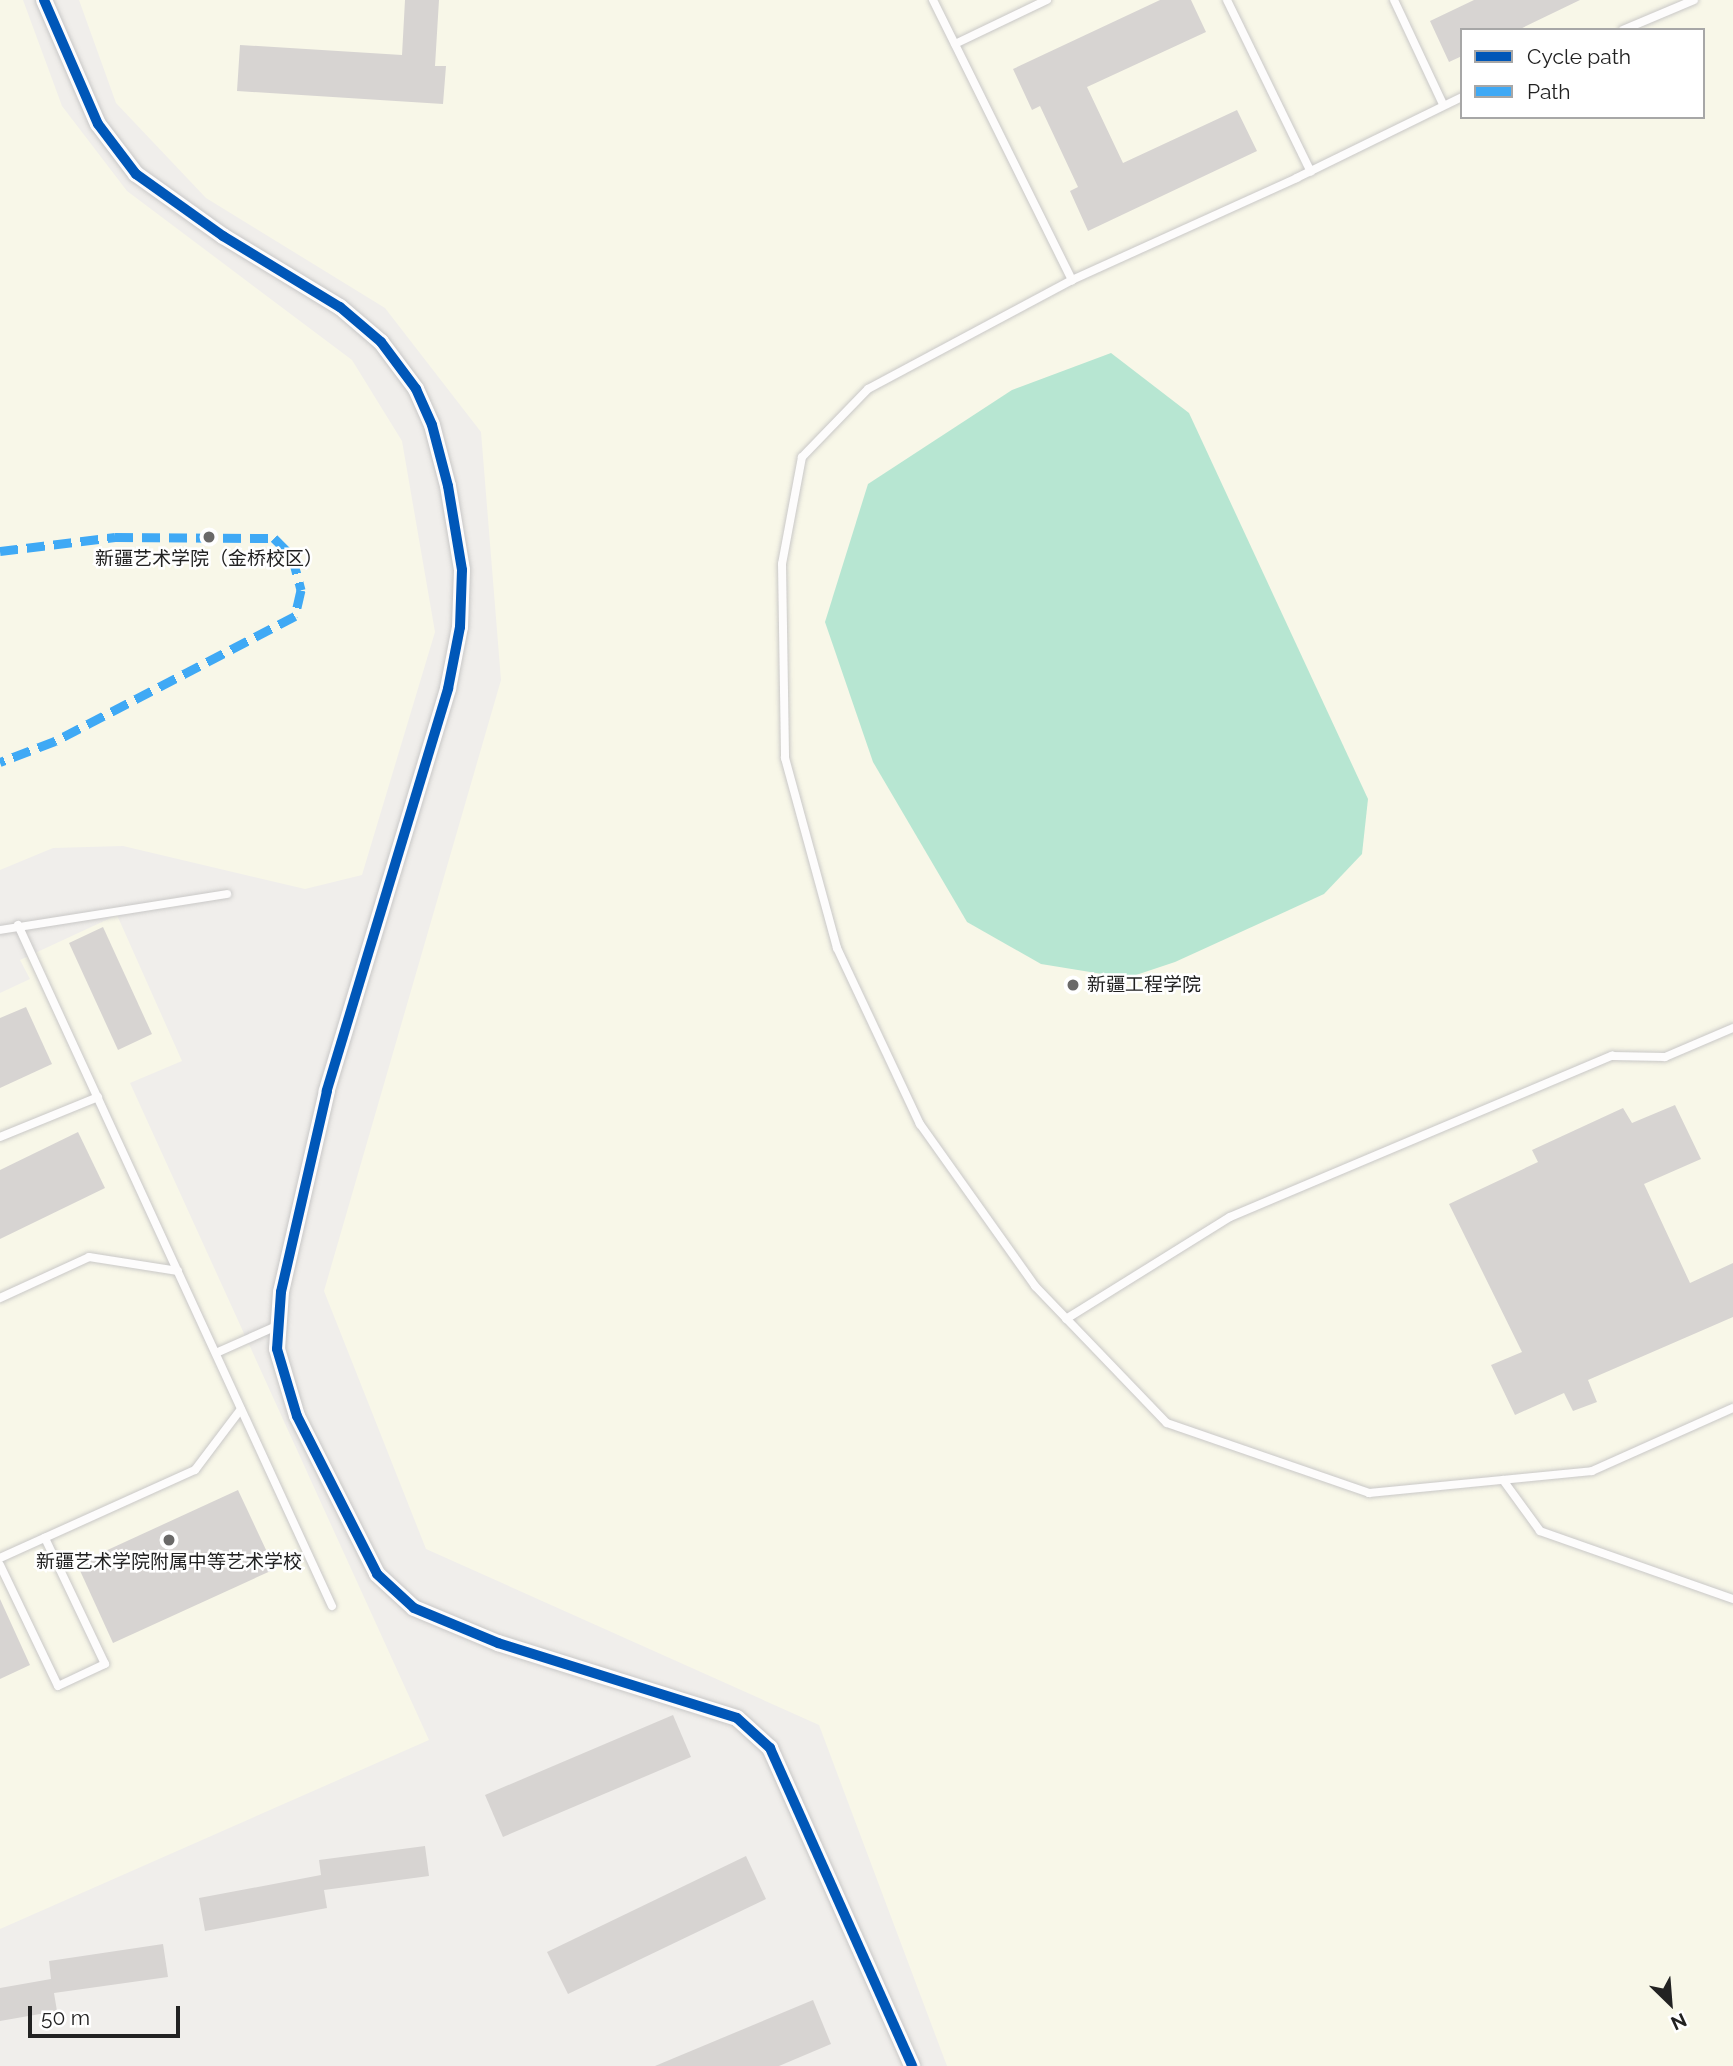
<!DOCTYPE html>
<meta charset="utf-8">
<style>
body{margin:0}
#map{position:relative;width:1733px;height:2066px;overflow:hidden;background:#f0eeeb;font-family:Raleway,"Noto Sans SC",sans-serif}
div>[style]{position:absolute}
[style*='--x']{left:calc(var(--x)*1px);top:calc(var(--y)*1px);width:calc(var(--w)*1px);rotate:calc(var(--a)*1deg)}
.education>*{inset:0;background:#f8f7e8}
.pitch>*{inset:0;background:#b7e6d2}
.building>*{inset:0;background:#d7d4d2}
.roads{filter:drop-shadow(0 0 2px #c9c8c7) drop-shadow(0 0 2px #c9c8c7)}
.lane>*{height:8px;margin:-4px;padding:0 4px;transform-origin:4px;border-radius:4px;background:#fdfcfc}
.street>*{height:16px;margin:-8px;padding:0 8px;transform-origin:8px;border-radius:8px;background:#fdfcfc}
.quiet>*{height:9px;margin-top:-4.5px;transform-origin:0;background:repeating-linear-gradient(90deg,#3fa9f5 0 18px,transparent 0 27px)}
.cycleway>*{height:10px;margin:-5px;padding:0 5px;transform-origin:5px;border-radius:5px;background:#0057b8}
.dots>*{width:19px;height:19px;translate:-50% -50%;box-sizing:border-box;border:4px solid #fff;border-radius:50%}
span{translate:-50% -50%;white-space:nowrap;text-align:center;line-height:1.15;-webkit-text-stroke:5px #fff;paint-order:stroke}
.poi-label{font-size:19px;color:#222}
.left{translate:0 -50%;text-align:left}
.legend{position:absolute;left:1460px;top:28px;width:245px;height:91px;box-sizing:border-box;background:#fff;border:2px solid #a7a7a7;margin:0;padding:9px 12px;list-style:none;font-size:21px;color:#222}
.legend li{display:flex;align-items:center;gap:14px;height:35px}
.legend b{width:35px;border:2px solid #a7a7a7}
.north{position:absolute;left:1635px;top:1968px;width:70px;height:70px;-webkit-text-stroke:5px #fff;paint-order:stroke;rotate:155deg;font-size:19px;font-weight:700;line-height:28px;text-align:center;color:#222}
.north::after{content:'';display:block;margin:auto;width:24px;height:32px;background:#222;clip-path:polygon(50% 0,100% 100%,50% 72%,0 100%)}
.scale{position:absolute;left:28px;top:2006px;width:152px;height:32px;box-sizing:border-box;border:4px solid #222;border-top:0;padding-left:9px;font-size:21px;line-height:24px;white-space:nowrap;color:#222;-webkit-text-stroke:5px #fff;paint-order:stroke}
</style>
<div id="map">
<div class="education">
<i style="clip-path:polygon(0 0,23px 0,62px 106px,127px 191px,352px 360px,402px 441px,435px 632px,362px 875px,305px 889px,123px 846px,53px 848px,0 870px)"></i>
<i style="clip-path:polygon(evenodd,79px 0,1733px 0,1733px 2066px,947px 2066px,819px 1725px,426px 1549px,324px 1291px,501px 680px,481px 432px,385px 308px,206px 198px,116px 103px,79px 0,1462px 30px,1703px 30px,1703px 117px,1462px 117px,1462px 30px)"></i>
<i style="clip-path:polygon(117px 915px,182px 1061px,130px 1083px,429px 1740px,0 1929px,0 993px,30px 979px,20px 960px)"></i>
</div>
<div class="pitch">
<i style="clip-path:polygon(1111px 353px,1189px 413px,1368px 799px,1362px 854px,1324px 894px,1175px 962px,1127px 978px,1041px 964px,967px 922px,873px 762px,825px 622px,868px 484px,1012px 390px)"></i>
</div>
<div class="building">
<i style="clip-path:polygon(405px 0,439px 0,435px 66px,446px 66px,443px 104px,237px 91px,240px 45px,402px 55px)"></i>
<i style="clip-path:polygon(1160px 0,1191px 0,1206px 32px,1087px 87px,1123px 163px,1237px 110px,1257px 151px,1088px 231px,1070px 191px,1078px 187px,1040px 106px,1032px 110px,1013px 69px)"></i>
<i style="clip-path:polygon(1474px 0,1580px 0,1518px 30px,1462px 30px,1462px 56px,1449px 62px,1430px 21px)"></i>
<i style="clip-path:polygon(103px 927px,152px 1034px,118px 1050px,69px 943px)"></i>
<i style="clip-path:polygon(26px 1007px,52px 1064px,0 1088px,0 1018px)"></i>
<i style="clip-path:polygon(1675px 1105px,1701px 1159px,1644px 1184px,1690px 1283px,1733px 1263px,1733px 1317px,1588px 1380px,1597px 1402px,1573px 1411px,1564px 1393px,1515px 1415px,1491px 1365px,1522px 1352px,1449px 1204px,1538px 1162px,1532px 1150px,1623px 1108px,1632px 1123px)"></i>
<i style="clip-path:polygon(78px 1132px,105px 1188px,0 1239px,0 1170px)"></i>
<i style="clip-path:polygon(238px 1490px,275px 1569px,113px 1643px,77px 1564px)"></i>
<i style="clip-path:polygon(0 1599px,30px 1665px,0 1679px)"></i>
<i style="clip-path:polygon(673px 1715px,691px 1757px,503px 1837px,485px 1795px)"></i>
<i style="clip-path:polygon(425px 1846px,429px 1876px,324px 1890px,327px 1908px,205px 1931px,199px 1898px,321px 1875px,319px 1860px)"></i>
<i style="clip-path:polygon(746px 1856px,766px 1899px,568px 1994px,547px 1952px)"></i>
<i style="clip-path:polygon(163px 1944px,168px 1977px,54px 1993px,57px 2011px,0 2021px,0 1988px,51px 1979px,49px 1961px)"></i>
<i style="clip-path:polygon(813px 2000px,831px 2044px,779px 2066px,655px 2066px)"></i>
</div>
<div class="roads">
<div class="lane">
<i style="--x:933;--y:0;--w:313;--a:63.6"></i>
<i style="--x:1227;--y:0;--w:191;--a:64"></i>
<i style="--x:1394;--y:0;--w:115;--a:64.8"></i>
<i style="--x:1623;--y:30;--w:77;--a:-22.9"></i>
<i style="--x:955;--y:44;--w:102;--a:-25.6"></i>
<i style="--x:1462;--y:97;--w:184;--a:153.9"></i>
<i style="--x:1297;--y:178;--w:247;--a:155.6"></i>
<i style="--x:1072;--y:280;--w:231;--a:151.9"></i>
<i style="--x:868;--y:389;--w:95;--a:134.1"></i>
<i style="--x:802;--y:457;--w:109;--a:100.6"></i>
<i style="--x:782;--y:564;--w:194;--a:89.1"></i>
<i style="--x:785;--y:758;--w:197;--a:74.7"></i>
<i style="--x:837;--y:948;--w:195;--a:64.8"></i>
<i style="--x:920;--y:1124;--w:199;--a:54.6"></i>
<i style="--x:1035;--y:1286;--w:190;--a:46.1"></i>
<i style="--x:1167;--y:1423;--w:214;--a:19.1"></i>
<i style="--x:1369;--y:1493;--w:224;--a:-5.6"></i>
<i style="--x:1592;--y:1471;--w:154;--a:-24.1"></i>
<i style="--x:18;--y:925;--w:750;--a:65.25"></i>
<i style="--x:0;--y:930;--w:230;--a:-9"></i>
<i style="--x:0;--y:1137;--w:106;--a:-22.2"></i>
<i style="--x:0;--y:1298;--w:98;--a:-24.7"></i>
<i style="--x:89;--y:1257;--w:90;--a:8.9"></i>
<i style="--x:1066;--y:1319;--w:193;--a:-31.9"></i>
<i style="--x:1230;--y:1217;--w:415;--a:-22.9"></i>
<i style="--x:1612;--y:1056;--w:53;--a:1.1"></i>
<i style="--x:1665;--y:1057;--w:74;--a:-23.1"></i>
<i style="--x:216;--y:1353;--w:69;--a:-24"></i>
<i style="--x:1503;--y:1480;--w:63;--a:54"></i>
<i style="--x:1540;--y:1531;--w:205;--a:19.4"></i>
<i style="--x:0;--y:1558;--w:214;--a:-24.3"></i>
<i style="--x:195;--y:1470;--w:76;--a:-53"></i>
<i style="--x:0;--y:1565;--w:134;--a:64.4"></i>
<i style="--x:58;--y:1686;--w:52;--a:-25.1"></i>
<i style="--x:105;--y:1664;--w:140;--a:-115.5"></i>
</div>
<div class="street">
<i style="--x:44;--y:0;--w:135;--a:66.5"></i>
<i style="--x:98;--y:124;--w:63;--a:52.8"></i>
<i style="--x:136;--y:174;--w:107;--a:35.5"></i>
<i style="--x:223;--y:236;--w:137;--a:31.3"></i>
<i style="--x:340;--y:307;--w:54;--a:40.5"></i>
<i style="--x:381;--y:342;--w:59;--a:53.3"></i>
<i style="--x:416;--y:389;--w:39;--a:66"></i>
<i style="--x:432;--y:425;--w:63;--a:75.3"></i>
<i style="--x:448;--y:486;--w:85;--a:80.5"></i>
<i style="--x:462;--y:570;--w:57;--a:92"></i>
<i style="--x:460;--y:627;--w:63;--a:101"></i>
<i style="--x:448;--y:689;--w:420;--a:106.8"></i>
<i style="--x:327;--y:1091;--w:206;--a:102.9"></i>
<i style="--x:281;--y:1292;--w:57;--a:94"></i>
<i style="--x:277;--y:1349;--w:70;--a:73.4"></i>
<i style="--x:297;--y:1416;--w:177;--a:63.1"></i>
<i style="--x:377;--y:1574;--w:50;--a:42.6"></i>
<i style="--x:414;--y:1608;--w:91;--a:22.6"></i>
<i style="--x:498;--y:1643;--w:250;--a:17.4"></i>
<i style="--x:737;--y:1718;--w:45;--a:42.3"></i>
<i style="--x:770;--y:1748;--w:348;--a:65.9"></i>
</div>
</div>
<div class="quiet">
<i style="--x:0;--y:551;--w:116;--a:-6.9"></i>
<i style="--x:115;--y:537;--w:159;--a:0.4"></i>
<i style="--x:274;--y:538;--w:25;--a:45"></i>
<i style="--x:292;--y:556;--w:35;--a:75"></i>
<i style="--x:301;--y:590;--w:27;--a:103"></i>
<i style="--x:295;--y:616;--w:271;--a:152.5"></i>
<i style="--x:55;--y:741;--w:59;--a:159.1"></i>
</div>
<div class="cycleway">
<i style="--x:44;--y:0;--w:135;--a:66.5"></i>
<i style="--x:98;--y:124;--w:63;--a:52.8"></i>
<i style="--x:136;--y:174;--w:107;--a:35.5"></i>
<i style="--x:223;--y:236;--w:137;--a:31.3"></i>
<i style="--x:340;--y:307;--w:54;--a:40.5"></i>
<i style="--x:381;--y:342;--w:59;--a:53.3"></i>
<i style="--x:416;--y:389;--w:39;--a:66"></i>
<i style="--x:432;--y:425;--w:63;--a:75.3"></i>
<i style="--x:448;--y:486;--w:85;--a:80.5"></i>
<i style="--x:462;--y:570;--w:57;--a:92"></i>
<i style="--x:460;--y:627;--w:63;--a:101"></i>
<i style="--x:448;--y:689;--w:420;--a:106.8"></i>
<i style="--x:327;--y:1091;--w:206;--a:102.9"></i>
<i style="--x:281;--y:1292;--w:57;--a:94"></i>
<i style="--x:277;--y:1349;--w:70;--a:73.4"></i>
<i style="--x:297;--y:1416;--w:177;--a:63.1"></i>
<i style="--x:377;--y:1574;--w:50;--a:42.6"></i>
<i style="--x:414;--y:1608;--w:91;--a:22.6"></i>
<i style="--x:498;--y:1643;--w:250;--a:17.4"></i>
<i style="--x:737;--y:1718;--w:45;--a:42.3"></i>
<i style="--x:770;--y:1748;--w:348;--a:65.9"></i>
</div>
<div class="dots">
<i style="left:209px;top:537px;background:#6a6968"></i>
<i style="left:1073px;top:985px;background:#6a6968"></i>
<i style="left:169px;top:1540px;background:#6a6968"></i>
</div>
<div class="poi-label">
<span style="left:209px;top:559px">新疆艺术学院（金桥校区）</span>
<span class="left" style="left:1087px;top:985px">新疆工程学院</span>
<span style="left:169px;top:1562px">新疆艺术学院附属中等艺术学校</span>
</div>
<ul class="legend">
<li><b style="height:9px;background:#0057b8"></b>Cycle path</li>
<li><b style="height:9px;background:#3fa9f5"></b>Path</li>
</ul>
<div class="north">N</div>
<div class="scale">50 m</div>
</div>
